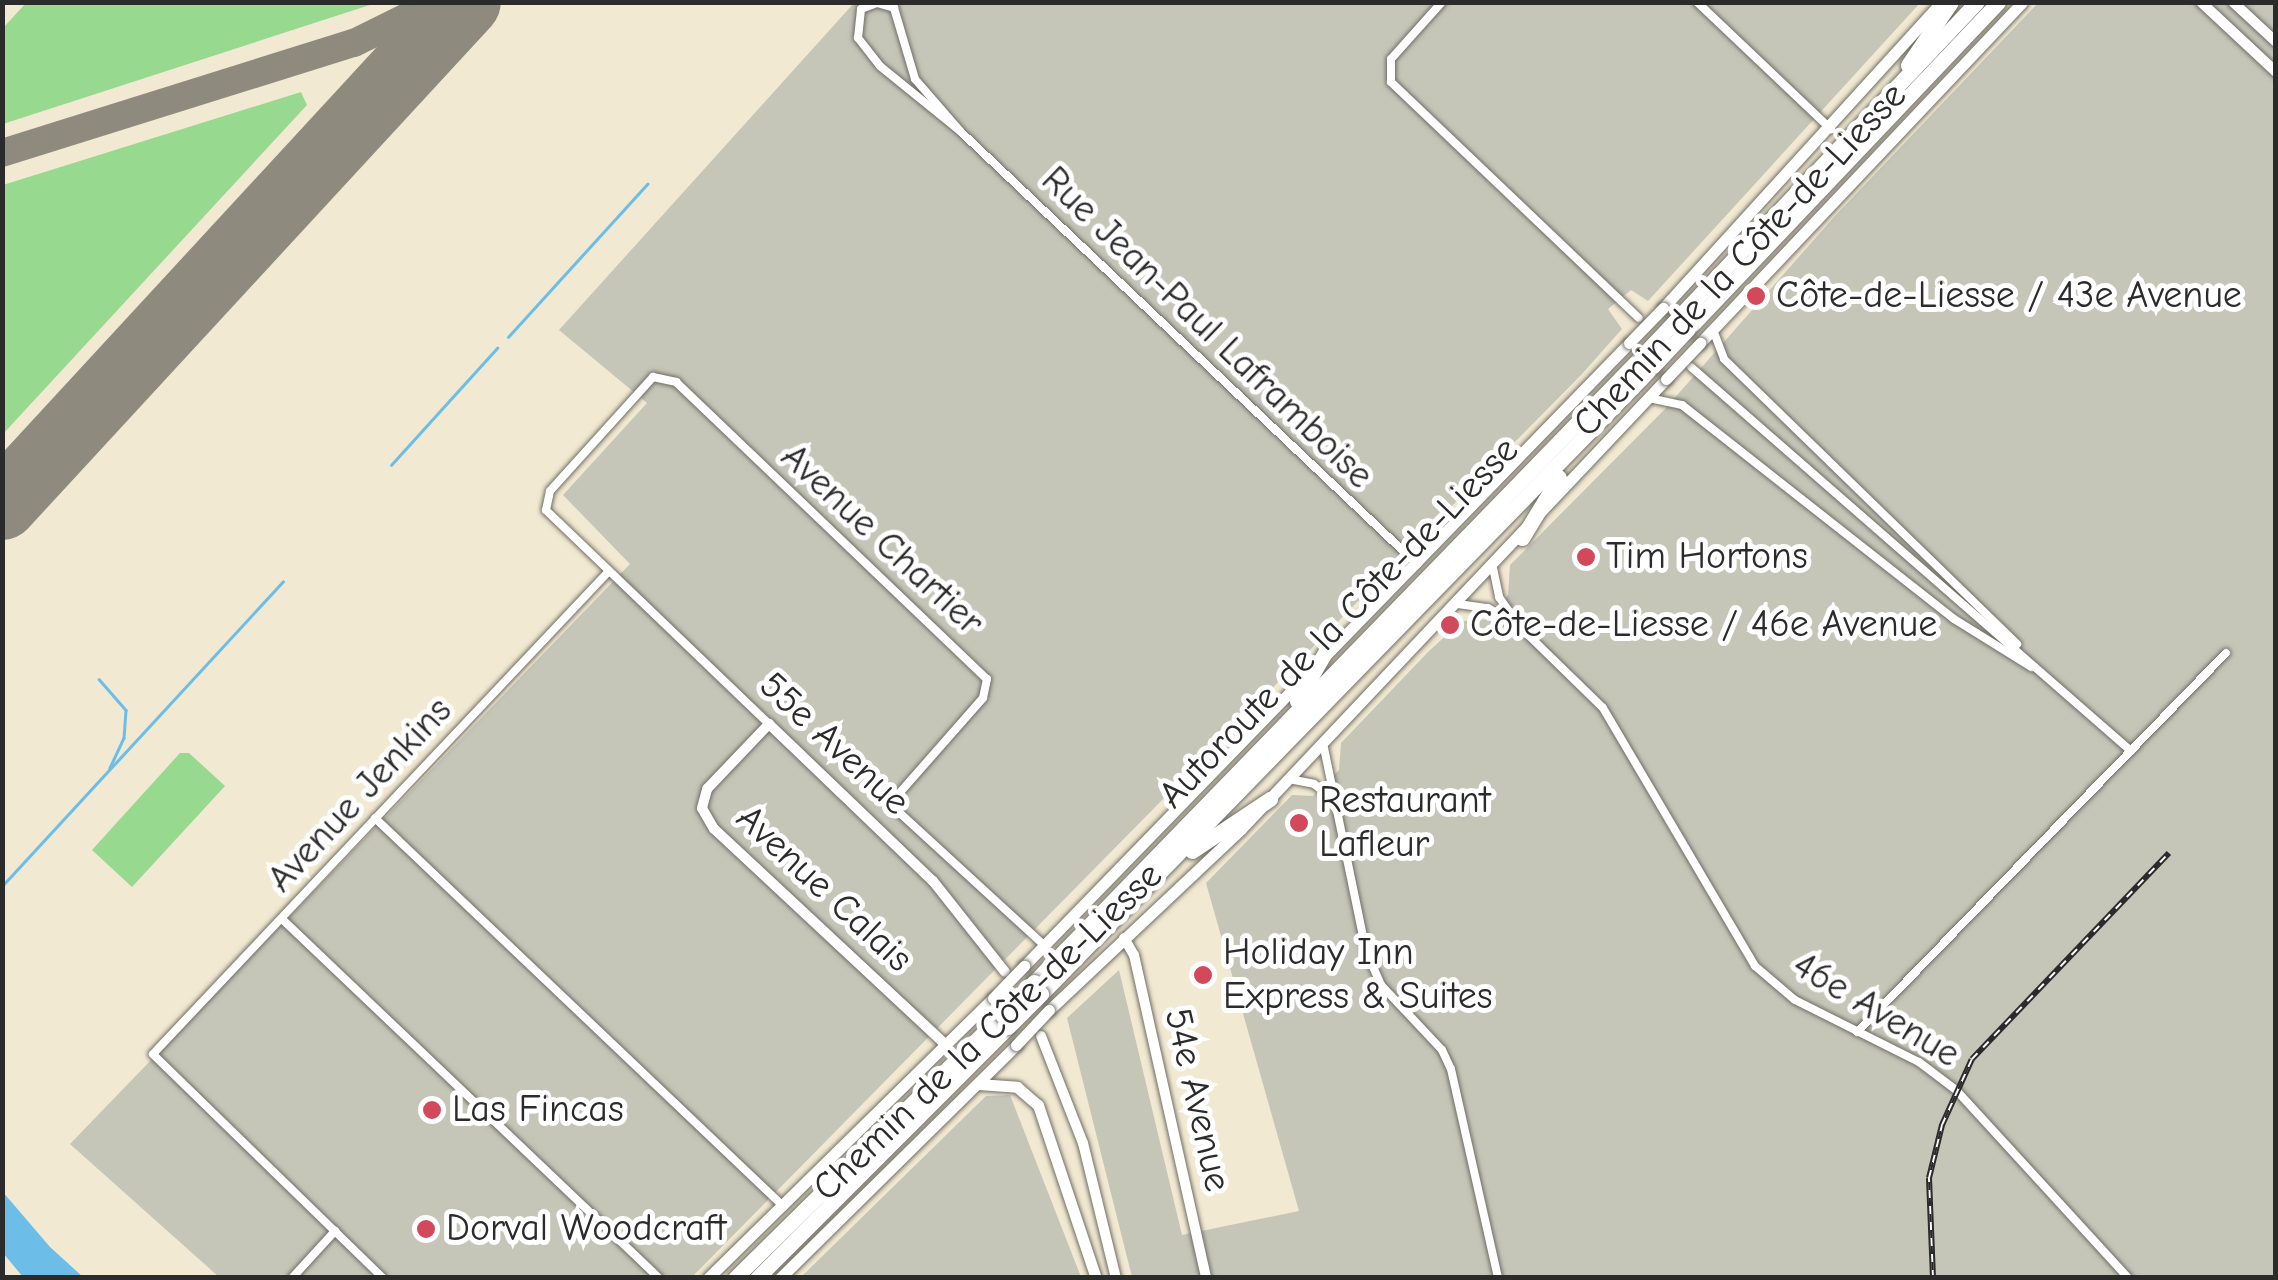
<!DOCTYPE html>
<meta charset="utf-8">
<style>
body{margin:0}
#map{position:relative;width:2278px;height:1280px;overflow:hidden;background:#f1e9d1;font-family:"Comic Neue",sans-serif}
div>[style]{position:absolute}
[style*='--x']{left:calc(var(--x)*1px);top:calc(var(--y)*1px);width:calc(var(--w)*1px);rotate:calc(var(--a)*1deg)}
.industrial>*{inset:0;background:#c5c5b8}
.green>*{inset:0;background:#98d990}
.water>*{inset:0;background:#6cbde7}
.stream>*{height:2.5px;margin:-1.25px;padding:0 1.25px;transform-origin:1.25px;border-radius:1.25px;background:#6cbde7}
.taxiway>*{height:28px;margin:-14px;padding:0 14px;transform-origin:14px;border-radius:14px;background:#8e8a7e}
.runway>*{height:70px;margin:-35px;padding:0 35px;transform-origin:35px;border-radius:35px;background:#8e8a7e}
.roads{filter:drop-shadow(0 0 2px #706e65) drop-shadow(0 0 2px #706e65)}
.minor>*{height:8px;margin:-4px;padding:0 4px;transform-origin:4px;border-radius:4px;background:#fff}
.tertiary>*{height:10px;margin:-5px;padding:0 5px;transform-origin:5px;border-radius:5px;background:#fff}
.secondary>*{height:11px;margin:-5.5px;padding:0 5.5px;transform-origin:5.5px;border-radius:5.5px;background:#fff}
.motorway>*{height:15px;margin:-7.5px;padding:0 7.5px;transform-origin:7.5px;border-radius:7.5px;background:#fff}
.rail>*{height:6px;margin-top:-3px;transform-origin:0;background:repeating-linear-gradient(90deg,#fff 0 8px,#2b2b2b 0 16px);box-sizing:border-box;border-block:2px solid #2b2b2b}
.bridges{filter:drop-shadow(0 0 2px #706e65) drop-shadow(0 0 2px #706e65)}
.secondary-bridge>*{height:11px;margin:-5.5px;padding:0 5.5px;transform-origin:5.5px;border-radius:5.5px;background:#fff}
.motorway-bridge>*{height:15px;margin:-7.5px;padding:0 7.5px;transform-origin:7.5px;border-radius:7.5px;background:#fff}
.dots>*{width:28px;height:28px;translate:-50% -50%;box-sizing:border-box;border:5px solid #fff;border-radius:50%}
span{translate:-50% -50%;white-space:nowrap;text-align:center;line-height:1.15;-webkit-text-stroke:10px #fff;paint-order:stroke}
.street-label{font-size:38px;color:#2b2b2b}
.poi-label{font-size:38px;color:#2b2b2b}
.left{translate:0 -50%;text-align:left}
.frame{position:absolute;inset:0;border:5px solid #2b2b2b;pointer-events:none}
</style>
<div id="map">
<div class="industrial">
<i style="clip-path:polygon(854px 3px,1920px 3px,1648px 301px,1631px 290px,1608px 309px,1622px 329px,1582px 374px,692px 1277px,219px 1277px,70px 1144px,630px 564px,563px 495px,647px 403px,559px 330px)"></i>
<i style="clip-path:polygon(2038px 3px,2275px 3px,2275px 1277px,1132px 1277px,1067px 1018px,1119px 970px,1182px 1235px,1299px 1211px,1206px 883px,1292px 795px,1313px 796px,1339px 770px,1341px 743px,1429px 651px,1462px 621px,1490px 619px,1508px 595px,1510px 565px,1665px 409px,1834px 217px)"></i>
<i style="clip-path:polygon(1010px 1095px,1081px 1277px,801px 1277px,986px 1096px)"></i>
</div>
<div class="green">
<i style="clip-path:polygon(26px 3px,26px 2px,376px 3px,3px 124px,3px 28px)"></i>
<i style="clip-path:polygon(301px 92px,307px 105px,3px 434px,3px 185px)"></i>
<i style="clip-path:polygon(180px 753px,189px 753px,225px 786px,132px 887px,92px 850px)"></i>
</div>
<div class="water">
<i style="clip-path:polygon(2px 1191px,50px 1247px,83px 1277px,23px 1277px,3px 1253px)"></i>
</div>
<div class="stream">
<i style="--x:508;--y:337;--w:207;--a:-47.7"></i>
<i style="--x:391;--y:465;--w:158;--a:-47.8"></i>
<i style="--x:99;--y:679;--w:41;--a:48.9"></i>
<i style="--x:126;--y:710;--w:28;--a:94"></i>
<i style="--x:124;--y:738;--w:33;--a:115"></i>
<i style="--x:2;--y:886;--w:414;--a:-47.3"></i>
</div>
<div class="taxiway">
<i style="--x:2;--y:153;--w:369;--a:-17.4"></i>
<i style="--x:354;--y:43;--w:93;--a:-26.3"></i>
</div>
<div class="runway">
<i style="--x:2;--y:505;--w:684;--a:-47.31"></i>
</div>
<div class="roads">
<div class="minor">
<i style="--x:1442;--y:2;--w:76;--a:131.8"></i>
<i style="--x:1391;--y:59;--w:23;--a:90"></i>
<i style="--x:1391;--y:82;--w:342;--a:43.6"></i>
<i style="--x:1697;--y:2;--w:185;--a:43.5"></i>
<i style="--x:960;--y:131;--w:103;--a:-140.9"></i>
<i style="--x:880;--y:66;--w:36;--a:-128"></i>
<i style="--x:858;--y:38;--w:29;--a:-84"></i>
<i style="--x:861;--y:9;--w:17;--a:-21"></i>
<i style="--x:877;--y:3;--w:18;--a:16"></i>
<i style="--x:894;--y:8;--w:74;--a:73.5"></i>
<i style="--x:915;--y:79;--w:69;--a:49.1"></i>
<i style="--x:960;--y:131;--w:630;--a:43.46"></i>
<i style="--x:1713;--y:330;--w:31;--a:69"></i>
<i style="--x:1724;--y:359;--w:409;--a:44.2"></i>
<i style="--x:1691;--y:367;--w:584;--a:41.11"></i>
<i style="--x:1649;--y:398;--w:34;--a:12"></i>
<i style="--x:1682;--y:405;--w:346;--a:38.2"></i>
<i style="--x:1954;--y:619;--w:91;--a:31.9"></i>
<i style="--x:1493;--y:568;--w:30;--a:78"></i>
<i style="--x:1499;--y:597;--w:35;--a:55"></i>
<i style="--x:1519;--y:626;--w:117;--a:44.3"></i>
<i style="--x:1603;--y:708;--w:299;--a:59.5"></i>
<i style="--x:1755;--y:966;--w:52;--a:40.4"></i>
<i style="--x:1795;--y:1000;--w:139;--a:26.6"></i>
<i style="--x:1919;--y:1062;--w:46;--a:37.1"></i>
<i style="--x:1956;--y:1090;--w:255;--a:47.5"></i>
<i style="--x:1458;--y:604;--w:30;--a:8"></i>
<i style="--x:1488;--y:608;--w:31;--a:31"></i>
<i style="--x:769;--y:724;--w:309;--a:-136.2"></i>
<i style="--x:546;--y:510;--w:19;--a:-78"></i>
<i style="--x:550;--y:491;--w:154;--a:-47.9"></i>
<i style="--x:653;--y:377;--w:24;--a:12"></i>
<i style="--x:676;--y:382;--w:430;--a:43.7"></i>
<i style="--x:987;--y:679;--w:19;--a:102"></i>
<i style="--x:983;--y:698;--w:141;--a:131.3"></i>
<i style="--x:890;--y:804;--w:210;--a:42.5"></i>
<i style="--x:1323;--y:743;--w:212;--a:78.3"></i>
<i style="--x:1366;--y:951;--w:37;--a:66"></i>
<i style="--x:1381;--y:985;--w:89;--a:46.8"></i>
<i style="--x:1442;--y:1050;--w:21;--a:65"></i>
<i style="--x:1451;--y:1069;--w:214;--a:77.3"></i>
<i style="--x:1289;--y:779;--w:25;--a:11"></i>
<i style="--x:1314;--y:784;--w:23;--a:38"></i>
<i style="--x:375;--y:818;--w:564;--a:43.56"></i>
<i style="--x:282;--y:919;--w:521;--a:43.6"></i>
<i style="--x:1857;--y:1032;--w:529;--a:-45.77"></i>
<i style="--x:292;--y:1278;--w:64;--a:-47.5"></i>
<i style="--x:383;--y:1278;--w:321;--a:-135.8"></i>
<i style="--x:153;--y:1054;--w:663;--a:-46.65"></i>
</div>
<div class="tertiary">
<i style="--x:2201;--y:2;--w:103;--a:43"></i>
<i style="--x:2233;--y:2;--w:59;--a:42.9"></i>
<i style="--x:1124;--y:938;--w:20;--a:60"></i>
<i style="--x:1134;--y:955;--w:331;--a:77.4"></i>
<i style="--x:1041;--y:1036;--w:115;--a:68.6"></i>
<i style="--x:1083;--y:1143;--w:139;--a:76.3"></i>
<i style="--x:946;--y:1045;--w:317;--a:-137"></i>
<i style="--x:714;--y:829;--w:24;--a:-120"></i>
<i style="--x:702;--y:808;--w:20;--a:-75"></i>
<i style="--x:707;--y:789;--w:90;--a:-46.4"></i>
<i style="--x:769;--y:724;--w:227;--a:43.8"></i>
<i style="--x:933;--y:881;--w:116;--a:51.6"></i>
</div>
<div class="secondary">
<i style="--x:1663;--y:308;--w:413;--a:-47.7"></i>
<i style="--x:1700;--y:343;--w:469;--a:-46.6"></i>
<i style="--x:1024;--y:966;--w:868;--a:-45.84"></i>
<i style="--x:1049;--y:1010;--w:264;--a:-43.3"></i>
<i style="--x:1241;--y:829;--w:619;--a:-46.64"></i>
<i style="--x:978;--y:1084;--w:39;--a:4"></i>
<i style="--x:1017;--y:1087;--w:28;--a:41"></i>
<i style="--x:1038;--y:1105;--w:182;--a:71.5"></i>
<i style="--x:708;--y:1278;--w:400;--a:-44.5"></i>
<i style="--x:780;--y:1278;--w:332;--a:-44.6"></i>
</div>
<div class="motorway">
<i style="--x:1908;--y:65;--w:76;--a:-55.7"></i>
<i style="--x:1676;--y:320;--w:438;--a:-46.6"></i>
<i style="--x:1687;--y:330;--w:452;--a:-46.5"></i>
<i style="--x:1522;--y:538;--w:71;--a:-58.8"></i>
<i style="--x:1297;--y:701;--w:60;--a:-60"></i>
<i style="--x:1192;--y:851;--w:94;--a:-33.7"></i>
<i style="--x:1034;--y:982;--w:873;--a:-45.84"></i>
<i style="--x:1041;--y:994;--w:877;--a:-45.74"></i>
<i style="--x:735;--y:1278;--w:375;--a:-44.6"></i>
<i style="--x:757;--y:1278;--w:355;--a:-45"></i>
</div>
</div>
<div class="rail">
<i style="--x:1933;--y:1278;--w:100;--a:-92.3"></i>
<i style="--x:1929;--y:1178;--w:55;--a:-76.2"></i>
<i style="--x:1942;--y:1125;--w:72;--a:-65.6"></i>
<i style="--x:1972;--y:1059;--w:285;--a:-46.3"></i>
</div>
<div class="bridges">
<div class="secondary-bridge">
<i style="--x:1629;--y:343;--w:49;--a:-45.8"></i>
<i style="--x:1666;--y:379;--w:50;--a:-46.6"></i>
<i style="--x:993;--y:998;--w:45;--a:-45.9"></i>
<i style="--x:1016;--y:1045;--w:48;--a:-46.7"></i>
</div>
<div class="motorway-bridge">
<i style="--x:1642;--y:356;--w:50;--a:-46.6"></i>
<i style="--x:1653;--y:366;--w:50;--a:-46.6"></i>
<i style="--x:1002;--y:1015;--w:46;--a:-45.9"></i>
<i style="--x:1008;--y:1027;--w:47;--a:-45"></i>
</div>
</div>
<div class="dots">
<i style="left:1756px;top:296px;background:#d1495b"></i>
<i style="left:1586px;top:557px;background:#d1495b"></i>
<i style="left:1450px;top:625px;background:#d1495b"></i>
<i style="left:1299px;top:823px;background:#d1495b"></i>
<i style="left:1203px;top:975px;background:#d1495b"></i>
<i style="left:432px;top:1110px;background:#d1495b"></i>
<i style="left:426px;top:1229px;background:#d1495b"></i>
</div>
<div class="street-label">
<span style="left:1740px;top:260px;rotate:-47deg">Chemin de la Côte-de-Liesse</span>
<span style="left:1207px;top:328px;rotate:44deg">Rue Jean-Paul Laframboise</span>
<span style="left:882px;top:540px;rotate:43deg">Avenue Chartier</span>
<span style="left:1339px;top:623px;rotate:-46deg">Autoroute de la Côte-de-Liesse</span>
<span style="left:834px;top:744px;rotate:43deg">55e Avenue</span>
<span style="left:360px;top:795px;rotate:-47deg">Avenue Jenkins</span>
<span style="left:824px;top:889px;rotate:43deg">Avenue Calais</span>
<span style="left:1876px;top:1010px;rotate:31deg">46e Avenue</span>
<span style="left:988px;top:1032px;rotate:-44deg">Chemin de la Côte-de-Liesse</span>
<span style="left:1197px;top:1100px;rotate:77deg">54e Avenue</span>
</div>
<div class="poi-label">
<span class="left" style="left:1776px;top:296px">Côte-de-Liesse / 43e Avenue</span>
<span class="left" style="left:1606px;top:557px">Tim Hortons</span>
<span class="left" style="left:1470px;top:625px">Côte-de-Liesse / 46e Avenue</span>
<span class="left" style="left:1319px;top:823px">Restaurant<br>Lafleur</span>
<span class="left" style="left:1223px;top:975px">Holiday Inn<br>Express &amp; Suites</span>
<span class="left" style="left:452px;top:1110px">Las Fincas</span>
<span class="left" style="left:446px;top:1229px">Dorval Woodcraft</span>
</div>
<div class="frame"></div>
</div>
